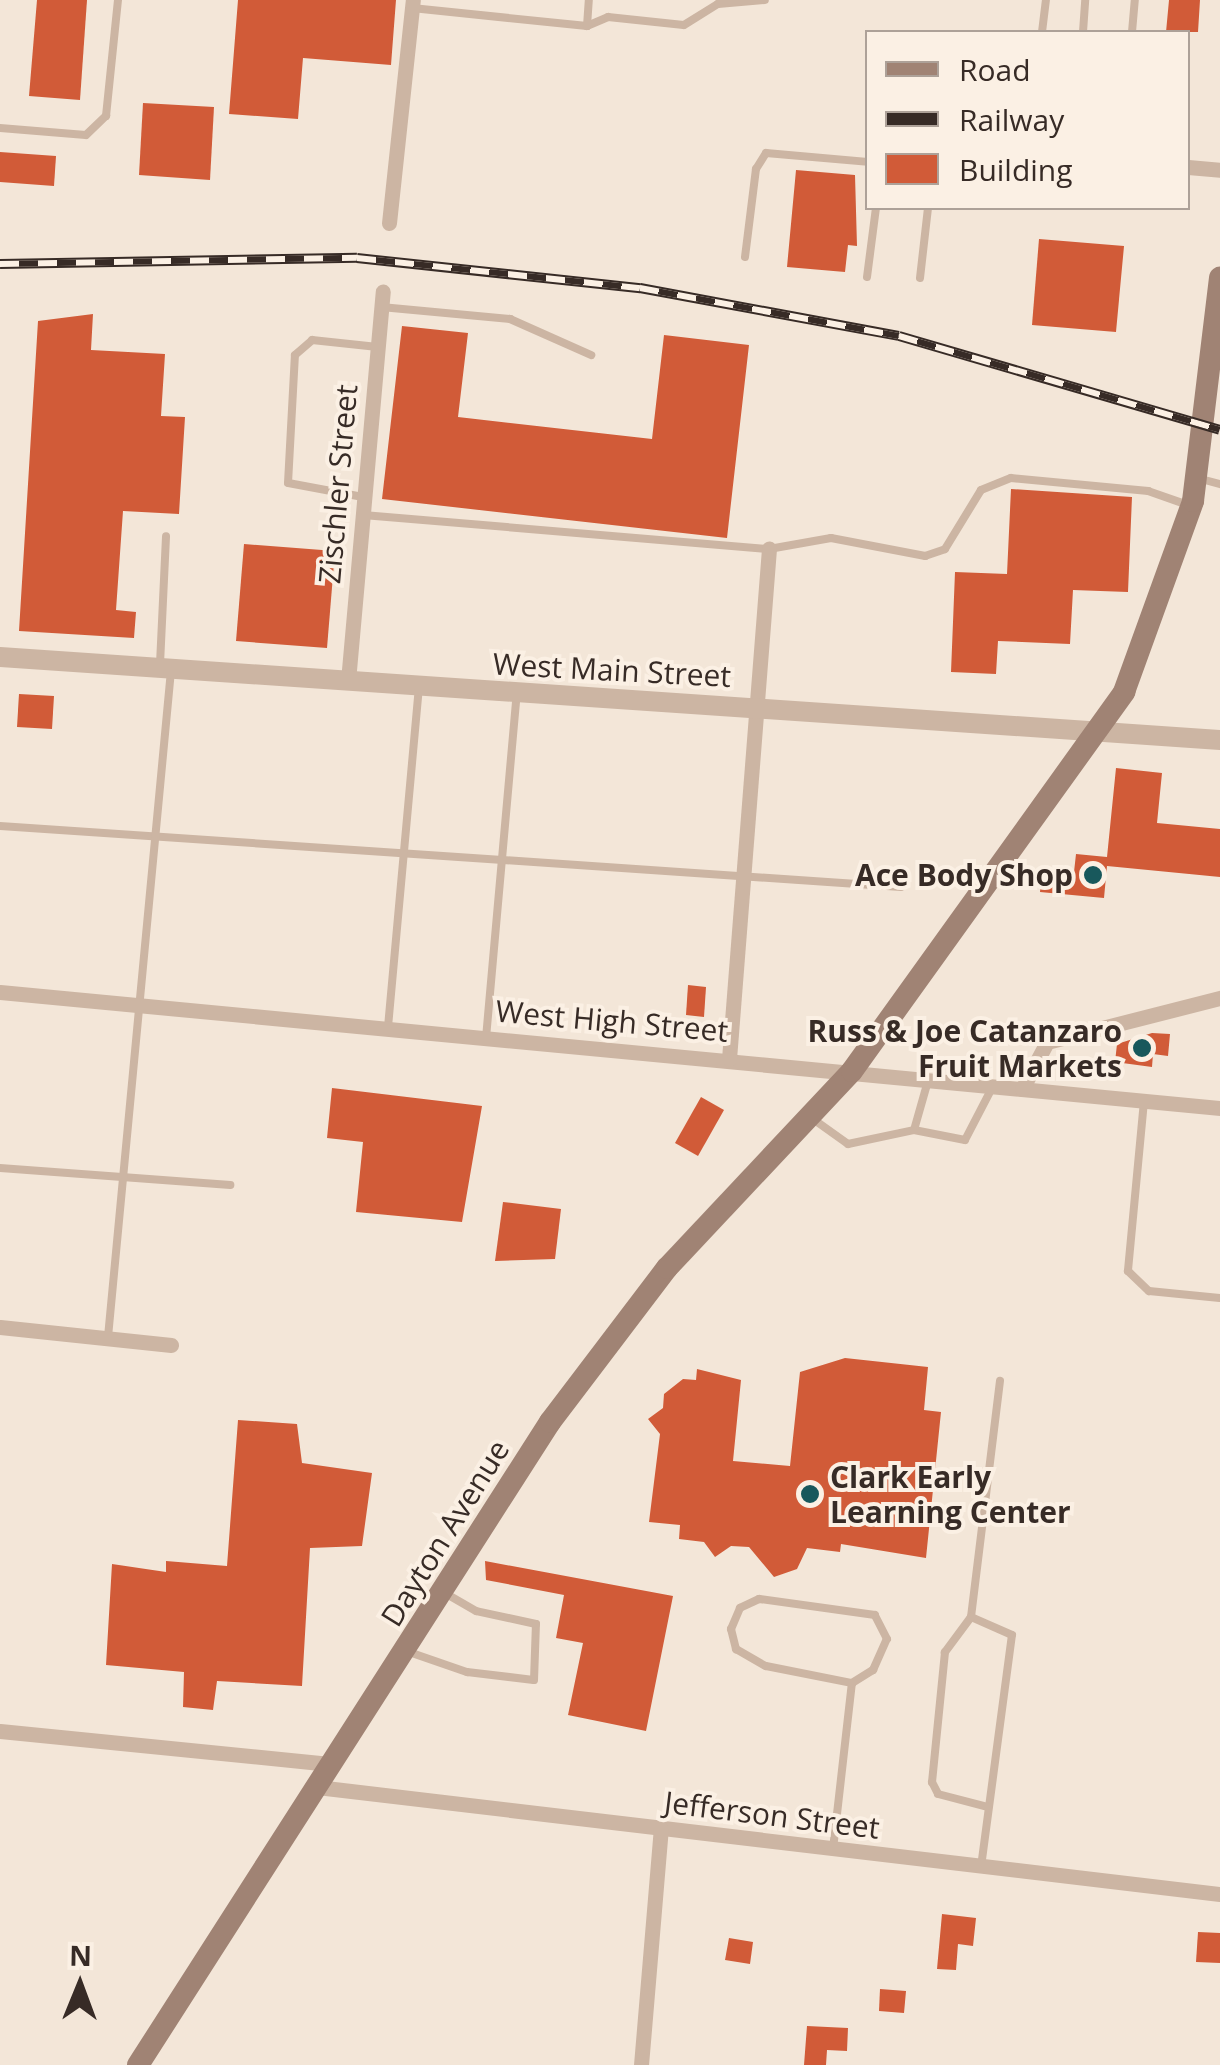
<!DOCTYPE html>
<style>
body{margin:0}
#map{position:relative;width:1220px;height:2065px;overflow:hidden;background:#f3e6d8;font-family:"Open Sans",sans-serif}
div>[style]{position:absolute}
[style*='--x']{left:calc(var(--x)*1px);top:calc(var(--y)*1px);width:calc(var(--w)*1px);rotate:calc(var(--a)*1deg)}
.building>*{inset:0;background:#d15b38}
.service>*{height:8px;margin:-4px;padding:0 4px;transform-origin:4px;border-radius:4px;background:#ccb5a3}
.minor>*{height:15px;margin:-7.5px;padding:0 7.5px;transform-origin:7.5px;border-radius:7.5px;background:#ccb5a3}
.tertiary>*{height:20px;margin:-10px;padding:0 10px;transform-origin:10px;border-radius:10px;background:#ccb5a3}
.secondary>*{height:22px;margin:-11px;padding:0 11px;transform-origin:11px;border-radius:11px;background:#a08374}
.rail>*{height:10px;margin-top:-5px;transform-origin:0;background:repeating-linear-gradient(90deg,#fbf0e4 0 19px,#372b26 0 38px);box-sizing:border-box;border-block:2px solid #372b26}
.dots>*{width:28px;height:28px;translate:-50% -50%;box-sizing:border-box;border:5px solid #fbf0e4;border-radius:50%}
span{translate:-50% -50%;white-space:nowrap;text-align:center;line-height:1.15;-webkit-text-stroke:8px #fbf0e4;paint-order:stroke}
.street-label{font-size:30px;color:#372b26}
.poi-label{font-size:30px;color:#372b26;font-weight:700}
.right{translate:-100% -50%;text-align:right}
.left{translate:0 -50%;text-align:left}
.legend{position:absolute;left:865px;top:30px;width:325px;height:180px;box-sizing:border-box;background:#fbf0e4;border:2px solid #ada198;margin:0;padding:12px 18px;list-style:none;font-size:30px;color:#372b26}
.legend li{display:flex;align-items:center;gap:20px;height:50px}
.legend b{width:50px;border:2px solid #ada198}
.north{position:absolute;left:30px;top:1935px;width:100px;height:100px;-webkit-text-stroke:8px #fbf0e4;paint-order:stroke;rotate:1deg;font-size:28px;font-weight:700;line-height:40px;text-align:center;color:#372b26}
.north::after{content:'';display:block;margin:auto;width:35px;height:45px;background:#372b26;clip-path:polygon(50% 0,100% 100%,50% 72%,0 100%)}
</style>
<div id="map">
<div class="building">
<i style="clip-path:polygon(37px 0,87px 0,80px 100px,29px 96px)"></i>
<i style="clip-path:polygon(238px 0,396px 0,391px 65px,303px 58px,298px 119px,229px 114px)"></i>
<i style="clip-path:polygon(1169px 0,1200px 0,1198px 32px,1166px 32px)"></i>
<i style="clip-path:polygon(143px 103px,214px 107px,210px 180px,139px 175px)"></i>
<i style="clip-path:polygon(0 152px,56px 156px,54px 186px,0 182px)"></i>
<i style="clip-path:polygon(796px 170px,855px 175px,857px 246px,848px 245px,845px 272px,787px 267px)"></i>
<i style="clip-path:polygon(1039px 239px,1124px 246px,1116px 332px,1032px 325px)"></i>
<i style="clip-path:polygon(93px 314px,91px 350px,165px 354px,161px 416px,185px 417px,179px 514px,123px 511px,116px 610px,136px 612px,134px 638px,19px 631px,38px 321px)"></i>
<i style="clip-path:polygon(402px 326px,468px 333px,458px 417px,652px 439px,664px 335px,749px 345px,727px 538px,382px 499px)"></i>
<i style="clip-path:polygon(1011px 489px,1132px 497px,1128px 592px,1073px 590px,1070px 644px,998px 641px,996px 674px,951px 672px,955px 572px,1007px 574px)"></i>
<i style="clip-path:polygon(244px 544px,335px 551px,327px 648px,236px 641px)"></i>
<i style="clip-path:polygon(19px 694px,54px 696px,52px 729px,17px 727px)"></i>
<i style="clip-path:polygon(1116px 768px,1162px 773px,1157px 823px,1220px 829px,1220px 877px,1107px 866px,1104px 898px,1040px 892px,1042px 870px,1074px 872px,1076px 854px,1107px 857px)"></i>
<i style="clip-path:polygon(688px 985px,706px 987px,704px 1017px,686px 1015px)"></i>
<i style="clip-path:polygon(1152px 1033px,1170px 1034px,1168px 1056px,1153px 1054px,1152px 1067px,1115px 1062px,1117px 1044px)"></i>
<i style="clip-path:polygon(332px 1088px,482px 1106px,462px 1222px,356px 1212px,363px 1142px,327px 1138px)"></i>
<i style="clip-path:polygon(701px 1097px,724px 1110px,698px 1156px,675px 1143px)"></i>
<i style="clip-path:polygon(503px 1202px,561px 1209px,555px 1259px,495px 1261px)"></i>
<i style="clip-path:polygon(845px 1358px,928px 1367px,924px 1410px,941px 1412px,926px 1558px,841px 1544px,840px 1552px,807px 1548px,797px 1569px,774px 1577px,749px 1547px,731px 1546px,715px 1557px,704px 1542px,679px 1539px,680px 1525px,649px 1522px,660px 1434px,648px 1419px,663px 1408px,664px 1394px,683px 1379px,696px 1380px,697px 1369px,741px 1380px,733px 1461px,790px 1466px,800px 1372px)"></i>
<i style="clip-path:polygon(238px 1420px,297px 1424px,302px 1463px,372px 1473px,362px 1546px,310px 1548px,302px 1686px,217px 1681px,213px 1710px,183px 1707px,184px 1672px,106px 1665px,112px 1564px,166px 1572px,166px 1561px,227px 1566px)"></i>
<i style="clip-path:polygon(485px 1561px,673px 1596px,646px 1731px,568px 1715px,583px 1643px,556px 1638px,564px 1595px,486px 1580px)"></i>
<i style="clip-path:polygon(942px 1914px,976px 1918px,973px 1946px,958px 1944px,956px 1970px,937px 1969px)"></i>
<i style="clip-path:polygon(1198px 1932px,1220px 1933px,1220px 1963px,1196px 1962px)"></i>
<i style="clip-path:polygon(729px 1938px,753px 1942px,750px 1964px,725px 1960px)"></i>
<i style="clip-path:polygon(880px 1989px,906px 1991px,904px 2013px,879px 2011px)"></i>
<i style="clip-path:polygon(807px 2026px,848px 2028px,847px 2051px,827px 2050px,826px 2065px,804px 2065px)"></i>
</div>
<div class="service">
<i style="--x:412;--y:8;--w:176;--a:5.9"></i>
<i style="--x:587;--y:26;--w:23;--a:-23"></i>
<i style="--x:608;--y:17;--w:76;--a:6"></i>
<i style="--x:684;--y:25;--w:40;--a:-32"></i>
<i style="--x:718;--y:4;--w:47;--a:-4.9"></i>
<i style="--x:587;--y:26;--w:26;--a:-86"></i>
<i style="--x:1042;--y:32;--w:32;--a:-83"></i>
<i style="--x:1083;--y:32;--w:32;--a:-86"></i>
<i style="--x:1132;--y:32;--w:32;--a:-85"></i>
<i style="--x:0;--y:128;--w:86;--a:4.7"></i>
<i style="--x:86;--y:135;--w:28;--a:-44"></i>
<i style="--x:106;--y:116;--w:117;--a:-84.1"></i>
<i style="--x:745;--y:257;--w:89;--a:-82.9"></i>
<i style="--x:756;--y:169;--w:19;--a:-58"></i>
<i style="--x:766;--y:153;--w:102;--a:5"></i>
<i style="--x:867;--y:277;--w:70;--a:-82.6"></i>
<i style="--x:920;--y:278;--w:70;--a:-83.5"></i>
<i style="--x:381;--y:307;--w:130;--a:5.3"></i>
<i style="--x:510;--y:319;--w:89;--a:24"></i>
<i style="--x:1201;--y:479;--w:20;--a:15"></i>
<i style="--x:363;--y:497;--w:76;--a:-169.4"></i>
<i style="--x:288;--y:483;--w:128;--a:-86.9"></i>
<i style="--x:295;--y:355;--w:23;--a:-41"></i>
<i style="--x:312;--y:340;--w:66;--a:6.1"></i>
<i style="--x:363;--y:515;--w:407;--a:4.8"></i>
<i style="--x:769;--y:549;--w:63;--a:-10.1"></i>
<i style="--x:831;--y:538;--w:96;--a:10.8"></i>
<i style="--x:925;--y:556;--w:21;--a:-19"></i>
<i style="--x:945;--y:549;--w:69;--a:-58.6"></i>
<i style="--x:981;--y:490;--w:32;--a:-22"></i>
<i style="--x:1011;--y:478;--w:138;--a:5.4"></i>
<i style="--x:1148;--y:491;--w:42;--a:19.3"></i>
<i style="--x:160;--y:664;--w:128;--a:-87.3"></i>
<i style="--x:0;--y:826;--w:903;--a:3.87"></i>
<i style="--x:388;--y:1027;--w:340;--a:-84.8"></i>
<i style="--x:486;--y:1038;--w:345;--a:-84.9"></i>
<i style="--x:1144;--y:1101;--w:171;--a:95.4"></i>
<i style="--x:1128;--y:1271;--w:29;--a:44"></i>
<i style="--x:1149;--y:1291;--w:71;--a:5.6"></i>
<i style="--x:813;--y:1119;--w:43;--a:35.5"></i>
<i style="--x:848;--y:1144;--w:67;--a:-12"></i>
<i style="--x:914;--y:1130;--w:52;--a:11.1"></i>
<i style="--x:965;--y:1140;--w:61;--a:-62.6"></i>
<i style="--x:914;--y:1130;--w:51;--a:-74.1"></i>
<i style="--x:0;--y:1168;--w:231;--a:4.2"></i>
<i style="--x:108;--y:1337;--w:670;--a:-84.6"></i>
<i style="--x:971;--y:1617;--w:238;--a:-83"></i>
<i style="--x:406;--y:1651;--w:65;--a:19"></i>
<i style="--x:467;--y:1672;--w:67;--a:6.8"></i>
<i style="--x:534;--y:1680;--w:56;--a:-88"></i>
<i style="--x:536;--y:1624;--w:61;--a:-167.8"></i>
<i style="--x:476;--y:1611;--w:36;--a:-150"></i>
<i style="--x:833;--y:1849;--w:167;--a:-83.5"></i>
<i style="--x:852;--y:1683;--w:25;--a:-32"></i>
<i style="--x:873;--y:1670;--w:34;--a:-66"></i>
<i style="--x:887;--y:1639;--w:27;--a:-117"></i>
<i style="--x:875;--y:1615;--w:117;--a:-172.1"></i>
<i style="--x:759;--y:1599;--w:21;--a:155"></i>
<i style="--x:740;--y:1608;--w:23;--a:113"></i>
<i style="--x:731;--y:1629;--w:21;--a:76"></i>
<i style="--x:736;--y:1649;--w:34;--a:30"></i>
<i style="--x:766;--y:1666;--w:88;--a:11.2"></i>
<i style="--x:981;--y:1867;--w:234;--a:-82.4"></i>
<i style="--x:1012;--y:1635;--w:45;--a:-156.3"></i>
<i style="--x:971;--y:1617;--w:44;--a:126.6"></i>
<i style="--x:945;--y:1652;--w:131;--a:95.7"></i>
<i style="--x:932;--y:1782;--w:13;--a:63"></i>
<i style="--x:938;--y:1794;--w:52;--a:14.6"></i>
</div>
<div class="minor">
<i style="--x:1188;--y:167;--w:32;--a:5"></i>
<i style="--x:389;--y:223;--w:224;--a:-83.9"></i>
<i style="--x:348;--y:681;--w:391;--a:-84.9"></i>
<i style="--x:0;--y:992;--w:1226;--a:5.43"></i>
<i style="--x:729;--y:1059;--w:512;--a:-85.52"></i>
<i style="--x:1022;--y:1089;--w:53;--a:-62"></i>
<i style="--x:1047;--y:1042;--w:179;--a:-14.3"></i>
<i style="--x:0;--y:1327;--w:172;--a:6"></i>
<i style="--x:0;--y:1731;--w:334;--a:5.7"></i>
<i style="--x:317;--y:1787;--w:909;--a:6.76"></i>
<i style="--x:641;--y:2065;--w:237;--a:-85.2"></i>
</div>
<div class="tertiary">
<i style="--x:0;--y:657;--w:1223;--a:3.89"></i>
</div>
<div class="secondary">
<i style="--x:138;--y:2065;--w:764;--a:-57.35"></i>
<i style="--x:550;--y:1422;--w:193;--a:-52.8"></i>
<i style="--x:667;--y:1268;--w:270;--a:-46.8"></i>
<i style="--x:852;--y:1071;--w:467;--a:-54.3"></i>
<i style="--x:1124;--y:692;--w:203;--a:-70.1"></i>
<i style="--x:1193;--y:501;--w:225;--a:-83.1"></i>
</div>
<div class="rail">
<i style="--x:0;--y:264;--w:357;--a:-1"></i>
<i style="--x:357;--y:258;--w:285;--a:6.1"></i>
<i style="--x:640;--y:288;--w:263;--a:10.5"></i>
<i style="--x:899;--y:336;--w:334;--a:16.3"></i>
</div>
<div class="dots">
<i style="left:1093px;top:875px;background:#18585c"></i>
<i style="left:1142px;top:1048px;background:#18585c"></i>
<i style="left:810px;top:1494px;background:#18585c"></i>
</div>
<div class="street-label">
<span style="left:338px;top:484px;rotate:-85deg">Zischler Street</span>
<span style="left:612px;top:670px;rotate:3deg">West Main Street</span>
<span style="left:612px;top:1021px;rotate:5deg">West High Street</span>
<span style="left:445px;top:1533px;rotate:-58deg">Dayton Avenue</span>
<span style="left:772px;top:1815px;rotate:7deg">Jefferson Street</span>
</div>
<div class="poi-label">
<span class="right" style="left:1073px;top:875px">Ace Body Shop</span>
<span class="right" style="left:1122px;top:1048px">Russ &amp; Joe Catanzaro<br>Fruit Markets</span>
<span class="left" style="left:830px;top:1494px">Clark Early<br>Learning Center</span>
</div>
<ul class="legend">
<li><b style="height:12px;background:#a08374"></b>Road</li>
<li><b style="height:12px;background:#372b26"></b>Railway</li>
<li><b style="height:28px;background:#d15b38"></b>Building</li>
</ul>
<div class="north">N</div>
</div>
